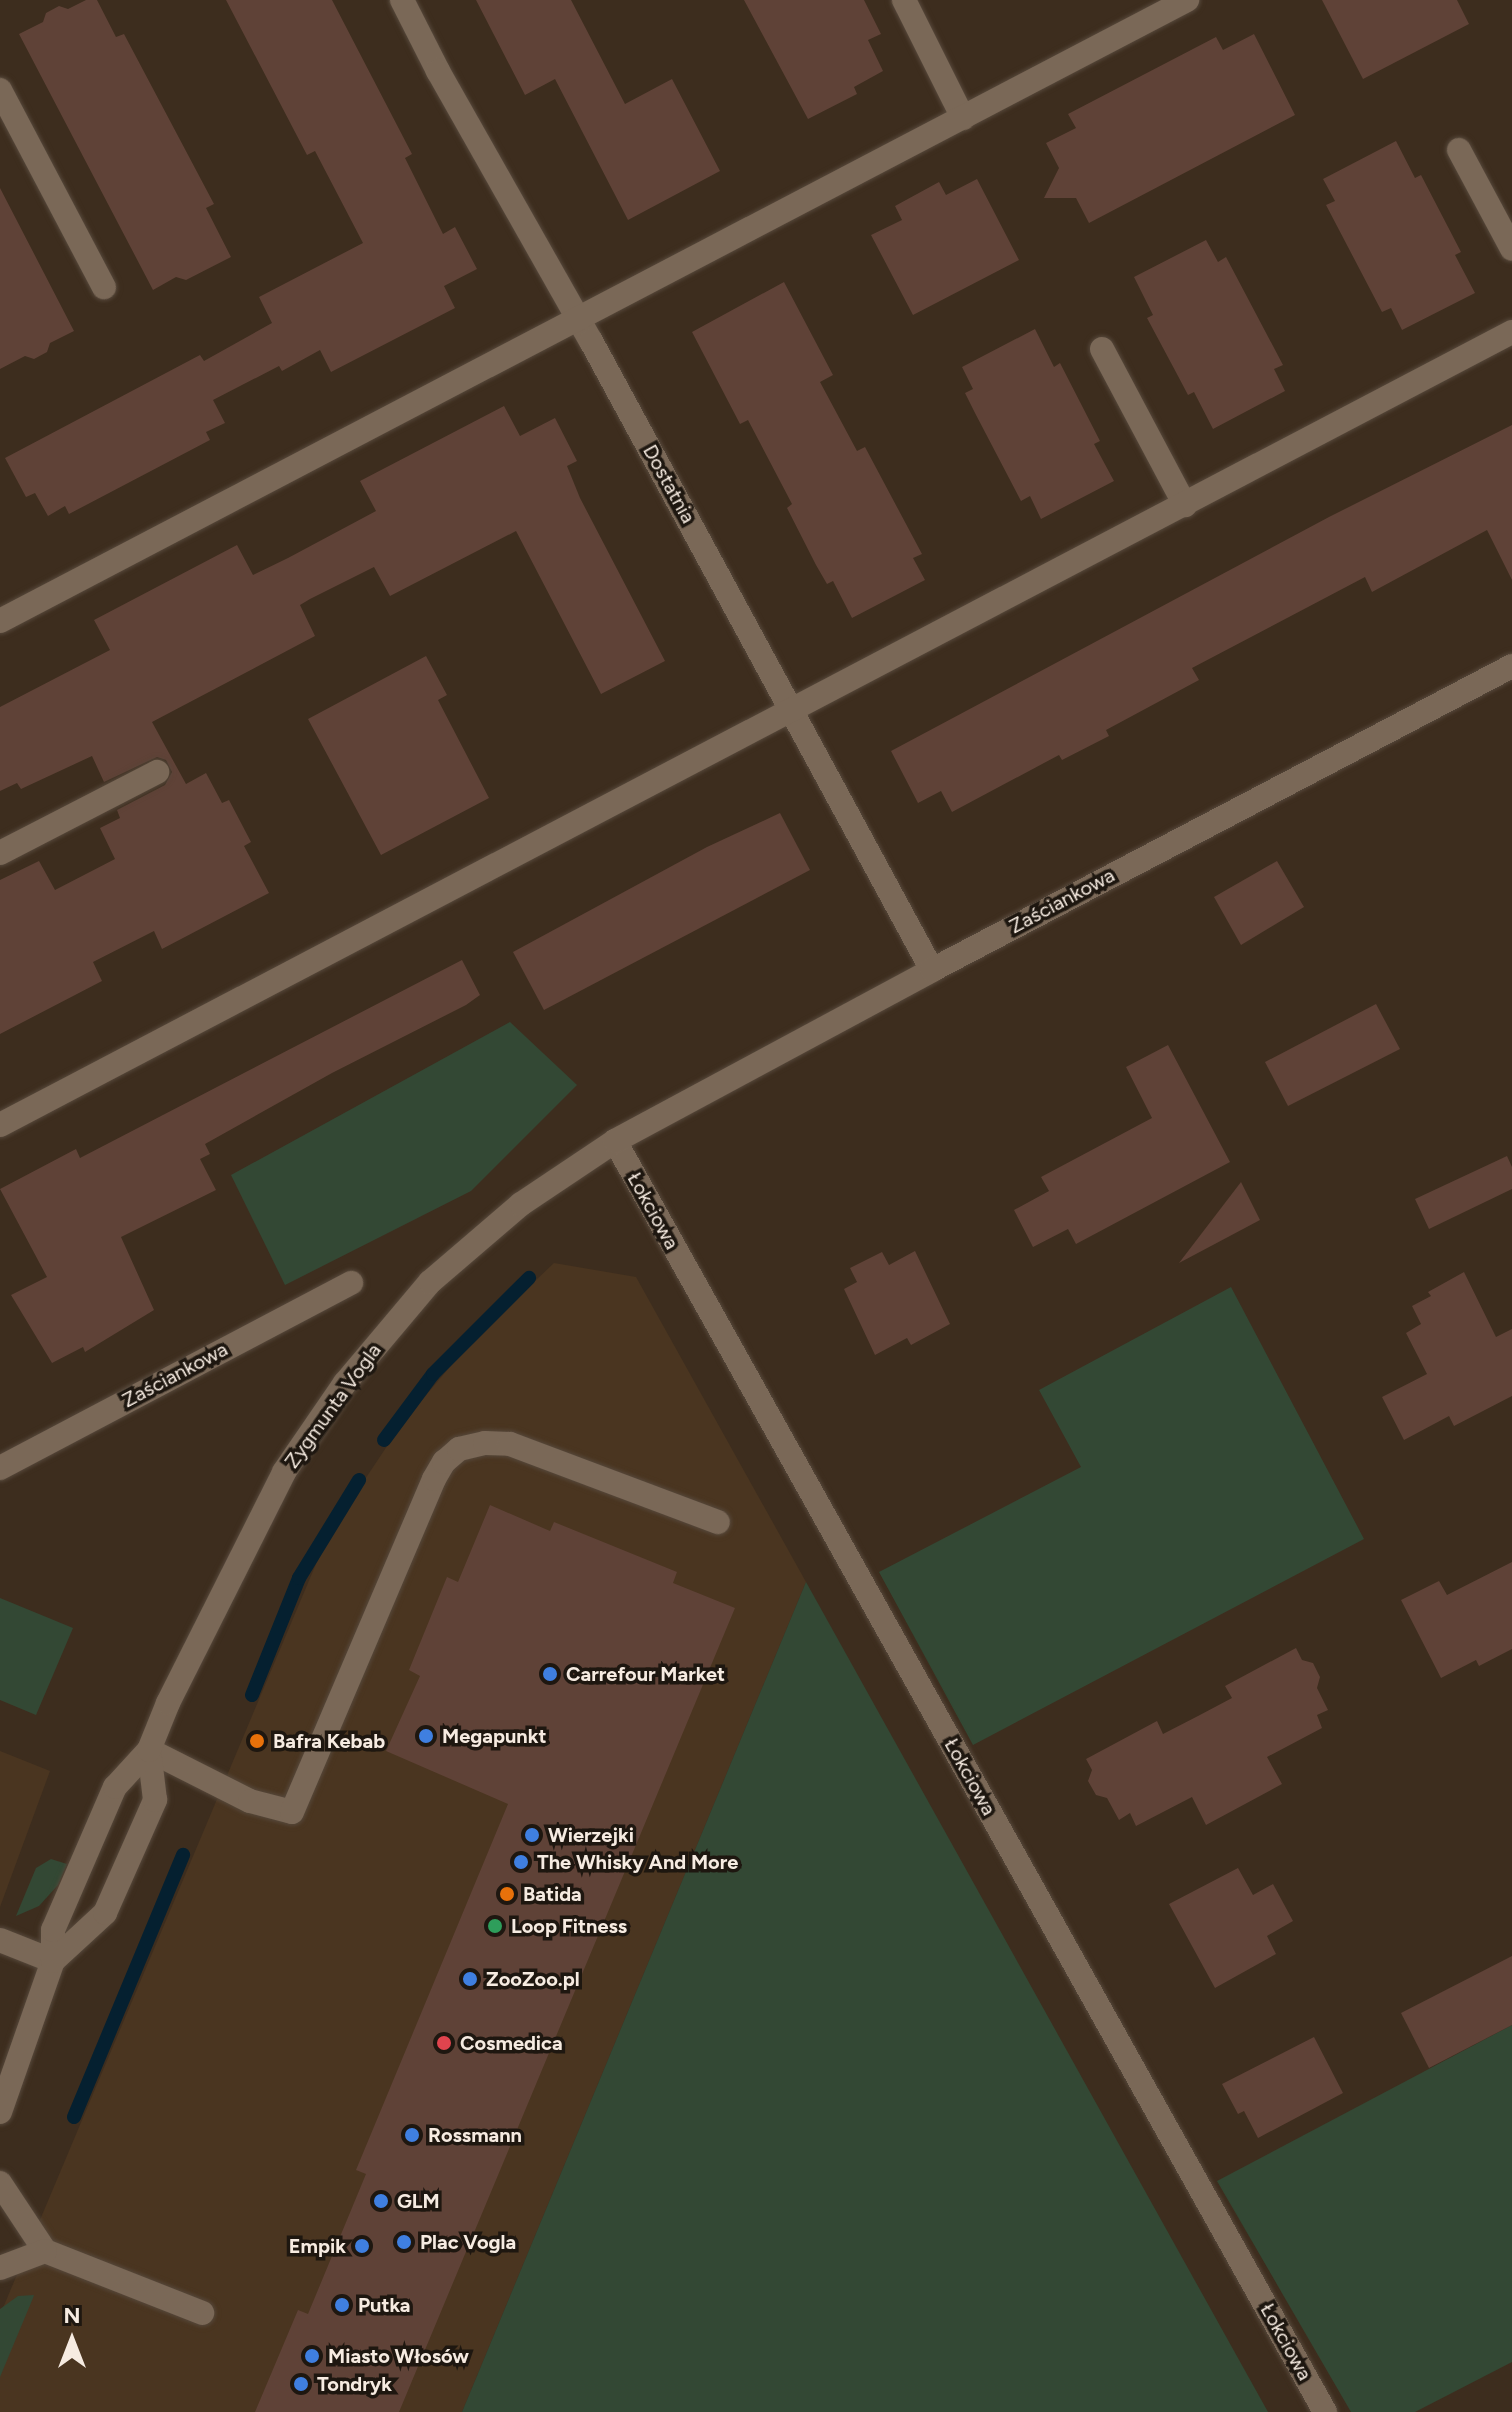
<!DOCTYPE html>
<meta charset="utf-8">
<style>
body{margin:0}
#map{position:relative;width:1512px;height:2412px;overflow:hidden;background:#3d2d1e;font-family:Figtree,sans-serif}
div>[style]{position:absolute}
[style*='--x']{left:calc(var(--x)*1px);top:calc(var(--y)*1px);width:calc(var(--w)*1px);rotate:calc(var(--a)*1deg)}
.built>*{inset:0;background:#4a3520}
.green>*{inset:0;background:#334834}
.stream>*{height:14px;margin:-7px;padding:0 7px;transform-origin:7px;border-radius:7px;background:#052030}
.building>*{inset:0;background:#5f4237}
.roads{filter:drop-shadow(0 0 2px #56483b) drop-shadow(0 0 2px #56483b)}
.minor>*{height:24px;margin:-12px;padding:0 12px;transform-origin:12px;border-radius:12px;background:#7a6857}
.dots>*{width:22px;height:22px;translate:-50% -50%;box-sizing:border-box;border:4px solid #1e1710;border-radius:50%}
span{translate:-50% -50%;white-space:nowrap;text-align:center;line-height:1.15;-webkit-text-stroke:7px #1e1710;paint-order:stroke}
.street-label{font-size:20px;color:#f6ebe1}
.poi-label{font-size:20px;color:#f6ebe1;font-weight:700}
.left{translate:0 -50%;text-align:left}
.right{translate:-100% -50%;text-align:right}
.north{position:absolute;left:32px;top:2300px;width:80px;height:80px;-webkit-text-stroke:6px #1e1710;paint-order:stroke;rotate:0deg;font-size:22px;font-weight:700;line-height:32px;text-align:center;color:#f6ebe1}
.north::after{content:'';display:block;margin:auto;width:28px;height:36px;background:#f6ebe1;clip-path:polygon(50% 0,100% 100%,50% 72%,0 100%)}
</style>
<div id="map">
<div class="built">
<i style="clip-path:polygon(554px 1263px,636px 1277px,806px 1582px,462px 2412px,0 2412px,0 2315px,316px 1564px,338px 1520px,401px 1425px,470px 1343px)"></i>
<i style="clip-path:polygon(0 1751px,50px 1771px,0 1907px)"></i>
</div>
<div class="green">
<i style="clip-path:polygon(510px 1022px,577px 1085px,471px 1191px,285px 1285px,231px 1175px)"></i>
<i style="clip-path:polygon(1231px 1287px,1364px 1539px,973px 1745px,879px 1572px,1081px 1467px,1039px 1390px)"></i>
<i style="clip-path:polygon(806px 1582px,1268px 2412px,462px 2412px)"></i>
<i style="clip-path:polygon(0 1598px,73px 1628px,36px 1715px,0 1700px)"></i>
<i style="clip-path:polygon(51px 1859px,67px 1864px,58px 1885px,39px 1906px,16px 1916px,36px 1868px)"></i>
<i style="clip-path:polygon(1512px 2025px,1512px 2362px,1415px 2412px,1351px 2412px,1217px 2181px)"></i>
<i style="clip-path:polygon(34px 2295px,33px 2298px,0 2377px,0 2309px,18px 2296px)"></i>
</div>
<div class="stream">
<i style="--x:384;--y:1440;--w:82;--a:-53.4"></i>
<i style="--x:433;--y:1374;--w:136;--a:-45"></i>
<i style="--x:252;--y:1695;--w:126;--a:-68.1"></i>
<i style="--x:299;--y:1578;--w:115;--a:-58.5"></i>
<i style="--x:74;--y:2117;--w:284;--a:-67.4"></i>
</div>
<div class="building">
<i style="clip-path:polygon(86px 0,97px 0,116px 37px,124px 34px,214px 204px,206px 208px,231px 257px,186px 280px,176px 277px,153px 290px,19px 34px,43px 22px,46px 13px,59px 6px,68px 9px)"></i>
<i style="clip-path:polygon(226px 0,332px 0,412px 154px,405px 158px,443px 234px,455px 227px,477px 269px,444px 286px,455px 308px,331px 372px,320px 350px,282px 371px,279px 366px,213px 400px,225px 423px,206px 432px,210px 440px,69px 514px,65px 506px,48px 516px,35px 493px,26px 497px,5px 458px,200px 355px,204px 361px,272px 323px,259px 297px,363px 243px,315px 151px,307px 155px)"></i>
<i style="clip-path:polygon(476px 0,571px 0,625px 104px,672px 79px,720px 171px,628px 220px,555px 79px,525px 95px)"></i>
<i style="clip-path:polygon(744px 0,864px 0,881px 34px,868px 40px,883px 71px,854px 87px,857px 94px,808px 119px)"></i>
<i style="clip-path:polygon(1322px 0,1457px 0,1469px 24px,1363px 79px)"></i>
<i style="clip-path:polygon(1254px 34px,1295px 115px,1089px 223px,1076px 198px,1044px 198px,1059px 168px,1046px 143px,1076px 128px,1068px 114px,1216px 37px,1223px 50px)"></i>
<i style="clip-path:polygon(1396px 141px,1415px 178px,1421px 175px,1461px 252px,1455px 255px,1475px 293px,1402px 330px,1391px 308px,1382px 312px,1326px 205px,1335px 201px,1323px 179px)"></i>
<i style="clip-path:polygon(977px 179px,1019px 260px,913px 315px,871px 235px,902px 220px,895px 206px,939px 182px,946px 195px)"></i>
<i style="clip-path:polygon(0 188px,74px 331px,50px 343px,47px 352px,34px 359px,25px 356px,0 369px)"></i>
<i style="clip-path:polygon(1206px 240px,1218px 262px,1226px 257px,1283px 365px,1274px 369px,1285px 391px,1213px 429px,1194px 392px,1188px 395px,1178px 376px,1147px 318px,1153px 315px,1134px 277px)"></i>
<i style="clip-path:polygon(784px 282px,833px 375px,820px 382px,857px 451px,865px 447px,922px 554px,913px 558px,925px 580px,852px 618px,833px 581px,827px 584px,816px 565px,787px 508px,792px 504px,748px 420px,740px 424px,692px 332px)"></i>
<i style="clip-path:polygon(1035px 329px,1054px 367px,1060px 363px,1100px 441px,1094px 444px,1114px 481px,1041px 519px,1030px 496px,1021px 501px,975px 413px,965px 393px,973px 389px,962px 367px)"></i>
<i style="clip-path:polygon(504px 406px,520px 436px,555px 418px,577px 461px,567px 466px,580px 498px,665px 661px,601px 694px,516px 531px,390px 596px,374px 567px,310px 599px,300px 605px,315px 636px,152px 722px,186px 784px,206px 773px,222px 803px,229px 800px,251px 842px,244px 846px,269px 893px,162px 949px,154px 931px,93px 962px,102px 981px,0 1034px,0 880px,39px 861px,55px 890px,115px 859px,100px 828px,120px 818px,117px 810px,165px 785px,172px 772px,166px 760px,157px 757px,104px 782px,92px 756px,21px 789px,17px 783px,0 791px,0 707px,110px 650px,94px 620px,237px 545px,253px 575px,288px 558px,376px 511px,360px 481px)"></i>
<i style="clip-path:polygon(1512px 425px,1512px 580px,1487px 530px,1372px 592px,1365px 577px,1192px 668px,1199px 680px,1106px 730px,1109px 736px,1062px 760px,1059px 755px,952px 812px,941px 791px,918px 803px,891px 751px,1329px 517px)"></i>
<i style="clip-path:polygon(426px 656px,447px 695px,438px 700px,489px 798px,381px 855px,308px 719px)"></i>
<i style="clip-path:polygon(780px 813px,810px 870px,544px 1010px,513px 952px,707px 847px)"></i>
<i style="clip-path:polygon(1277px 861px,1304px 907px,1241px 945px,1214px 897px)"></i>
<i style="clip-path:polygon(462px 960px,480px 995px,466px 1005px,332px 1073px,205px 1144px,210px 1154px,200px 1159px,216px 1190px,121px 1237px,154px 1310px,85px 1352px,83px 1347px,52px 1363px,11px 1295px,47px 1277px,0 1189px,76px 1149px,80px 1158px)"></i>
<i style="clip-path:polygon(1376px 1004px,1400px 1049px,1288px 1106px,1265px 1062px)"></i>
<i style="clip-path:polygon(1168px 1045px,1230px 1162px,1076px 1244px,1068px 1229px,1033px 1247px,1014px 1210px,1049px 1191px,1041px 1177px,1152px 1118px,1126px 1067px)"></i>
<i style="clip-path:polygon(1507px 1156px,1512px 1167px,1512px 1189px,1429px 1229px,1415px 1199px)"></i>
<i style="clip-path:polygon(1241px 1182px,1260px 1220px,1179px 1263px)"></i>
<i style="clip-path:polygon(915px 1251px,950px 1324px,911px 1345px,907px 1338px,875px 1355px,844px 1289px,857px 1282px,850px 1268px,882px 1252px,889px 1265px)"></i>
<i style="clip-path:polygon(1464px 1272px,1496px 1337px,1512px 1329px,1512px 1396px,1454px 1426px,1449px 1416px,1404px 1440px,1382px 1397px,1427px 1374px,1406px 1333px,1421px 1324px,1412px 1306px,1431px 1296px,1428px 1292px)"></i>
<i style="clip-path:polygon(490px 1505px,550px 1531px,554px 1522px,677px 1572px,673px 1583px,735px 1608px,399px 2412px,255px 2412px,298px 2310px,308px 2314px,366px 2174px,356px 2170px,508px 1804px,386px 1751px,420px 1676px,409px 1670px,447px 1577px,458px 1582px)"></i>
<i style="clip-path:polygon(1512px 1562px,1512px 1649px,1479px 1666px,1476px 1660px,1441px 1678px,1401px 1600px,1439px 1581px,1447px 1595px)"></i>
<i style="clip-path:polygon(1296px 1648px,1302px 1660px,1313px 1663px,1320px 1677px,1317px 1688px,1328px 1710px,1317px 1715px,1322px 1728px,1267px 1757px,1282px 1784px,1206px 1825px,1192px 1797px,1136px 1826px,1130px 1813px,1119px 1820px,1107px 1798px,1096px 1795px,1088px 1781px,1092px 1770px,1086px 1759px,1157px 1721px,1163px 1734px,1198px 1716px,1232px 1698px,1225px 1686px)"></i>
<i style="clip-path:polygon(1238px 1868px,1253px 1895px,1273px 1884px,1293px 1921px,1267px 1936px,1276px 1954px,1215px 1988px,1169px 1904px)"></i>
<i style="clip-path:polygon(1512px 1956px,1512px 2025px,1429px 2068px,1401px 2013px)"></i>
<i style="clip-path:polygon(1314px 2037px,1343px 2093px,1258px 2138px,1244px 2111px,1238px 2114px,1222px 2084px)"></i>
</div>
<div class="roads">
<div class="minor">
<i style="--x:402;--y:0;--w:80;--a:63.1"></i>
<i style="--x:438;--y:71;--w:310;--a:60.5"></i>
<i style="--x:591;--y:341;--w:715;--a:61.54"></i>
<i style="--x:904;--y:0;--w:132;--a:63.4"></i>
<i style="--x:0;--y:90;--w:223;--a:62.2"></i>
<i style="--x:1459;--y:150;--w:112;--a:61.8"></i>
<i style="--x:1102;--y:349;--w:177;--a:62"></i>
<i style="--x:0;--y:621;--w:1340;--a:-27.62"></i>
<i style="--x:0;--y:853;--w:177;--a:-27.3"></i>
<i style="--x:0;--y:1125;--w:1707;--a:-27.68"></i>
<i style="--x:615;--y:1141;--w:1456;--a:60.81"></i>
<i style="--x:0;--y:1468;--w:397;--a:-27.8"></i>
<i style="--x:149;--y:1750;--w:113;--a:26.8"></i>
<i style="--x:250;--y:1801;--w:43;--a:14.7"></i>
<i style="--x:292;--y:1812;--w:362;--a:-66.9"></i>
<i style="--x:434;--y:1479;--w:20;--a:-60"></i>
<i style="--x:444;--y:1462;--w:20;--a:-41"></i>
<i style="--x:459;--y:1449;--w:27;--a:-13"></i>
<i style="--x:485;--y:1443;--w:25;--a:2"></i>
<i style="--x:510;--y:1444;--w:222;--a:20.6"></i>
<i style="--x:0;--y:1940;--w:57;--a:21.6"></i>
<i style="--x:53;--y:1961;--w:71;--a:-42.7"></i>
<i style="--x:105;--y:1913;--w:124;--a:-66.1"></i>
<i style="--x:155;--y:1800;--w:50;--a:-96.8"></i>
<i style="--x:0;--y:2112;--w:160;--a:-70.7"></i>
<i style="--x:53;--y:1961;--w:31;--a:-90"></i>
<i style="--x:53;--y:1930;--w:156;--a:-66.6"></i>
<i style="--x:115;--y:1787;--w:50;--a:-47.4"></i>
<i style="--x:149;--y:1750;--w:51;--a:-68"></i>
<i style="--x:168;--y:1703;--w:258;--a:-63.3"></i>
<i style="--x:284;--y:1472;--w:108;--a:-55.6"></i>
<i style="--x:345;--y:1383;--w:132;--a:-49.9"></i>
<i style="--x:430;--y:1282;--w:120;--a:-40.6"></i>
<i style="--x:521;--y:1204;--w:113;--a:-33.8"></i>
<i style="--x:615;--y:1141;--w:360;--a:-28.3"></i>
<i style="--x:932;--y:970;--w:655;--a:-27.66"></i>
<i style="--x:0;--y:2183;--w:82;--a:56.5"></i>
<i style="--x:45;--y:2251;--w:169;--a:21.5"></i>
<i style="--x:0;--y:2268;--w:48;--a:-20.7"></i>
</div>
</div>
<div class="dots">
<i style="left:550px;top:1674px;background:#3f7fe0"></i>
<i style="left:426px;top:1736px;background:#3f7fe0"></i>
<i style="left:257px;top:1741px;background:#e8710a"></i>
<i style="left:532px;top:1835px;background:#3f7fe0"></i>
<i style="left:521px;top:1862px;background:#3f7fe0"></i>
<i style="left:507px;top:1894px;background:#e8710a"></i>
<i style="left:495px;top:1926px;background:#2e9e5b"></i>
<i style="left:470px;top:1979px;background:#3f7fe0"></i>
<i style="left:444px;top:2043px;background:#e0444e"></i>
<i style="left:412px;top:2135px;background:#3f7fe0"></i>
<i style="left:381px;top:2201px;background:#3f7fe0"></i>
<i style="left:404px;top:2242px;background:#3f7fe0"></i>
<i style="left:362px;top:2246px;background:#3f7fe0"></i>
<i style="left:342px;top:2305px;background:#3f7fe0"></i>
<i style="left:312px;top:2356px;background:#3f7fe0"></i>
<i style="left:301px;top:2384px;background:#3f7fe0"></i>
</div>
<div class="street-label">
<span style="left:669px;top:484px;rotate:61deg">Dostatnia</span>
<span style="left:1062px;top:901px;rotate:-28deg">Zaściankowa</span>
<span style="left:653px;top:1211px;rotate:61deg">Łokciowa</span>
<span style="left:175px;top:1375px;rotate:-28deg">Zaściankowa</span>
<span style="left:333px;top:1406px;rotate:-54deg">Zygmunta Vogla</span>
<span style="left:970px;top:1777px;rotate:61deg">Łokciowa</span>
<span style="left:1286px;top:2342px;rotate:61deg">Łokciowa</span>
</div>
<div class="poi-label">
<span class="left" style="left:566px;top:1674px">Carrefour Market</span>
<span class="left" style="left:442px;top:1736px">Megapunkt</span>
<span class="left" style="left:273px;top:1741px">Bafra Kebab</span>
<span class="left" style="left:548px;top:1835px">Wierzejki</span>
<span class="left" style="left:537px;top:1862px">The Whisky And More</span>
<span class="left" style="left:523px;top:1894px">Batida</span>
<span class="left" style="left:511px;top:1926px">Loop Fitness</span>
<span class="left" style="left:486px;top:1979px">ZooZoo.pl</span>
<span class="left" style="left:460px;top:2043px">Cosmedica</span>
<span class="left" style="left:428px;top:2135px">Rossmann</span>
<span class="left" style="left:397px;top:2201px">GLM</span>
<span class="left" style="left:420px;top:2242px">Plac Vogla</span>
<span class="right" style="left:346px;top:2246px">Empik</span>
<span class="left" style="left:358px;top:2305px">Putka</span>
<span class="left" style="left:328px;top:2356px">Miasto Włosów</span>
<span class="left" style="left:317px;top:2384px">Tondryk</span>
</div>
<div class="north">N</div>
</div>
